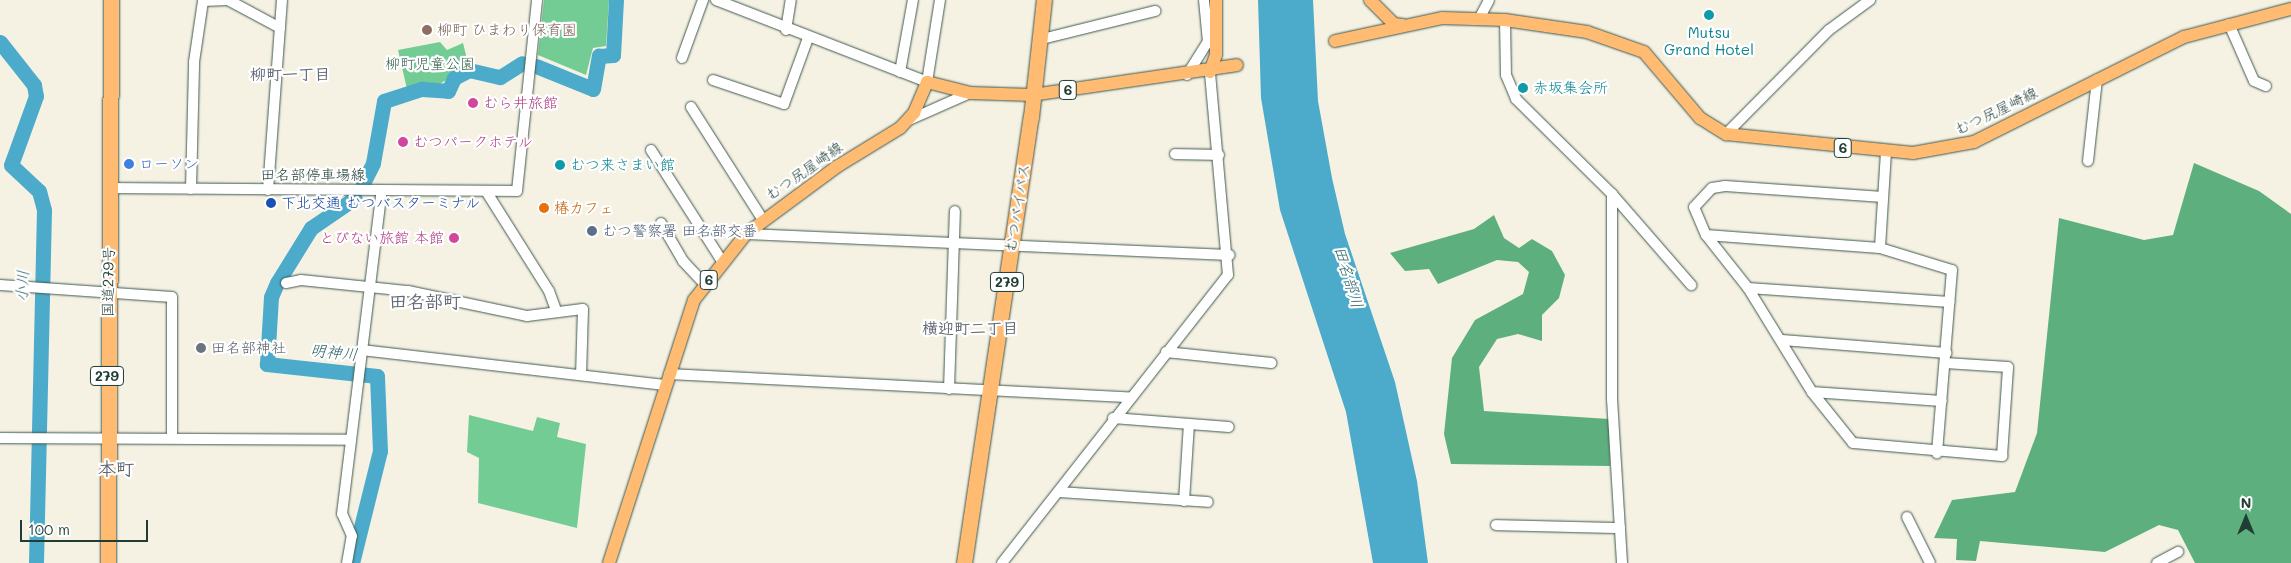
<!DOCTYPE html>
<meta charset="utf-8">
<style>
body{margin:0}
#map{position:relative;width:2291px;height:563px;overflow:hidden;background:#f5f2e3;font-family:Mali,"Klee One",sans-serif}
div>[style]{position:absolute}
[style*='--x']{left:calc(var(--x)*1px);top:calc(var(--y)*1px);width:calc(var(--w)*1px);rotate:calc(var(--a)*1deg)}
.green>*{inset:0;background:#72cc94}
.forest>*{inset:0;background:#5db07e}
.water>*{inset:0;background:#4cabcb}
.river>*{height:15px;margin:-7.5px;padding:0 7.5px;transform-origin:7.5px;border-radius:7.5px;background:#4cabcb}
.roads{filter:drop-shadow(0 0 1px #3f584e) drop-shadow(0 0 1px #3f584e)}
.minor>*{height:10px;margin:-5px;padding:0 5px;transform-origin:5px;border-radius:5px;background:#fff}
.major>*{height:12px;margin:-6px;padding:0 6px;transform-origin:6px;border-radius:6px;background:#ffbb71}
.highway>*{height:15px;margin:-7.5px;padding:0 7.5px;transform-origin:7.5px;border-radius:7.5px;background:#ffbb71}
.dots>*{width:14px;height:14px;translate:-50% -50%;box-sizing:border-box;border:2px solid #fff;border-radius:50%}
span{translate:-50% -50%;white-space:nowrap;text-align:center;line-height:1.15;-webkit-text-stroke:4.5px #fff;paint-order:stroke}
.shield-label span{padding:1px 4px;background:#fff;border:1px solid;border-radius:4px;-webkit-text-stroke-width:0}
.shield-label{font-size:14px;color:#1f3d34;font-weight:700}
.education-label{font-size:15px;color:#785e54}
.left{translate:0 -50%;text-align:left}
.culture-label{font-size:15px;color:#0d838f}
.park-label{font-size:15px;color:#34614c}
.hotel-label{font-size:15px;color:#b23c85}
.right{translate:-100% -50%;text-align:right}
.street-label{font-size:15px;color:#1f3d34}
.shop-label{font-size:15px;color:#366cbe}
.transit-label{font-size:15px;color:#164399}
.food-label{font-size:15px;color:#c56008}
.service-label{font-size:15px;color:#4e5e75}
.worship-label{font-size:15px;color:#5b616d}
.neighbourhood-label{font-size:16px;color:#5f6671;font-weight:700}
.water-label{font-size:16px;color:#2f6469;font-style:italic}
.quarter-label{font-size:18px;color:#5f6671;font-weight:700}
.north{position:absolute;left:2221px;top:493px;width:50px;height:50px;-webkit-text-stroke:4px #fff;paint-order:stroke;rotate:0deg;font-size:14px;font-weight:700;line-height:20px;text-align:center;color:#1f3d34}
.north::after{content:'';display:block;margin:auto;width:18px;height:22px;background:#1f3d34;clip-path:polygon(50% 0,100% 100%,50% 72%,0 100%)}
.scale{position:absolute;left:20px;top:520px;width:128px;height:22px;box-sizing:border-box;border:2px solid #1f3d34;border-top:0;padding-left:6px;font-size:15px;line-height:18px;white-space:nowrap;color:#1f3d34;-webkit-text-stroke:4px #fff;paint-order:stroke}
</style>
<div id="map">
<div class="green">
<i style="clip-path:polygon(544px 0,609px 0,606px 46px,593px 48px,586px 75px,538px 55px)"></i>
<i style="clip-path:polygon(440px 42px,447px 50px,463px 43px,469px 67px,441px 83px,407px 89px,398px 50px)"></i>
<i style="clip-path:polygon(469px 415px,533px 431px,537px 417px,560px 423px,557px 437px,586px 444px,577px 528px,478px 503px,479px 458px,467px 452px)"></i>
</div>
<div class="forest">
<i style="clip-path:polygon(2194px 163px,2259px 191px,2291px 214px,2291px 563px,2195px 563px,2178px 530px,2159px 525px,2105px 552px,1980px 541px,1976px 561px,1956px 560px,1957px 539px,1934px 538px,1952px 500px,2015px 492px,2037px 433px,2059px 218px,2144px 240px,2173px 235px)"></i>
<i style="clip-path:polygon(1494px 215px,1504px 238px,1519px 248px,1532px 239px,1552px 251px,1565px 275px,1559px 298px,1542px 315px,1542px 341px,1518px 334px,1497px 339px,1479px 367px,1484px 411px,1609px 419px,1610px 466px,1451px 464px,1444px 434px,1452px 358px,1475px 320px,1523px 294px,1529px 272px,1518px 262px,1497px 260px,1438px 284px,1429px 269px,1405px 271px,1390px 253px,1474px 229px)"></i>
</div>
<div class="water">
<i style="clip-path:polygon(1258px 0,1313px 0,1318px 101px,1332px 178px,1345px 234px,1395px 382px,1417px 481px,1428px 563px,1373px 563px,1346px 412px,1280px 210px,1261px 98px)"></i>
</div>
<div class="river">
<i style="--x:0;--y:42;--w:55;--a:51.7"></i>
<i style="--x:34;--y:85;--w:11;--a:80"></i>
<i style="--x:36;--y:96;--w:73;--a:109.9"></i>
<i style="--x:11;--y:165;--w:38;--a:43"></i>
<i style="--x:39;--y:191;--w:20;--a:75"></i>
<i style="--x:44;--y:210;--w:353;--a:91.3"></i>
<i style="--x:536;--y:66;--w:61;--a:22"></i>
<i style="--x:593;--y:89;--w:34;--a:-80"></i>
<i style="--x:599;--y:56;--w:14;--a:-4"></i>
<i style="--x:613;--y:55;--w:55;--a:-86.9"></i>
<i style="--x:363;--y:183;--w:22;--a:-63"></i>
<i style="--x:373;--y:163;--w:63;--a:-79.9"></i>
<i style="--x:384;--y:101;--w:40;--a:-18"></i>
<i style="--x:422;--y:89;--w:26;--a:4"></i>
<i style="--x:448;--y:91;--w:14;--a:-65"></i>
<i style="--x:454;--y:78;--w:17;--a:-28"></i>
<i style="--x:469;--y:70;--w:32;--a:13"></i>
<i style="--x:500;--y:77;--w:26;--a:-32"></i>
<i style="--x:352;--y:563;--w:115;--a:-76"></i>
<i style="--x:380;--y:451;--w:75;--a:-92.3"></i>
<i style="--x:377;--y:376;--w:111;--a:-173.8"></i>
<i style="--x:267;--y:364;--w:67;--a:-86.6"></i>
<i style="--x:271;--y:297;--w:15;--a:-67"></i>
<i style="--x:277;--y:283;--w:65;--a:-58.3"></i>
<i style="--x:311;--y:228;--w:53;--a:-34.3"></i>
</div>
<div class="roads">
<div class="minor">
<i style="--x:716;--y:0;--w:226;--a:21.2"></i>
<i style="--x:927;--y:82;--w:83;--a:-81"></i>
<i style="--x:1479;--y:19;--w:21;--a:-62"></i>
<i style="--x:1505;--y:20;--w:55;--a:89"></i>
<i style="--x:1506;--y:75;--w:26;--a:67"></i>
<i style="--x:1516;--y:99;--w:135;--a:44.7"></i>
<i style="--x:1612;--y:194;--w:205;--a:90"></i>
<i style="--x:1612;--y:399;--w:164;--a:86.5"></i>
<i style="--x:2229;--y:24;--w:62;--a:66.3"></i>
<i style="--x:2254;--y:81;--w:13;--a:23"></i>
<i style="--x:786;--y:30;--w:30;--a:-81"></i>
<i style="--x:1038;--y:40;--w:121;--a:-13.9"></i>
<i style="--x:682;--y:58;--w:62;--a:-70.1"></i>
<i style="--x:900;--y:72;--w:73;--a:-79.8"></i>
<i style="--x:1187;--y:75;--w:39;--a:-58"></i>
<i style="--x:1208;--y:42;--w:42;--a:-95.4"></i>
<i style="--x:713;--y:80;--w:75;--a:18.7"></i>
<i style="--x:784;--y:104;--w:70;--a:-70"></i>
<i style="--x:691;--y:107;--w:134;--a:57.5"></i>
<i style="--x:909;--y:120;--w:67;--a:-23.9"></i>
<i style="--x:1726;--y:134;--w:146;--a:-45.3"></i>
<i style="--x:1829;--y:30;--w:51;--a:-36.2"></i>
<i style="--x:651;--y:150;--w:132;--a:57.4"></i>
<i style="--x:1886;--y:152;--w:96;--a:93.6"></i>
<i style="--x:1880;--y:248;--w:75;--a:17"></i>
<i style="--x:1952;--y:270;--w:184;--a:94.7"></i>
<i style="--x:1175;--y:154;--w:44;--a:1.3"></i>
<i style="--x:2088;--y:161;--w:82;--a:-83.7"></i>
<i style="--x:110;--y:188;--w:407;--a:0.4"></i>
<i style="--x:517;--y:191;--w:192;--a:-84"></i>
<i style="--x:191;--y:189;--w:127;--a:-88.6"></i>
<i style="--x:194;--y:62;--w:62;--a:-81.6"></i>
<i style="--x:203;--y:1;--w:25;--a:-2"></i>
<i style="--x:228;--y:0;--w:59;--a:28.3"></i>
<i style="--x:268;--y:190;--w:191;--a:-85.8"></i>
<i style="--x:486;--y:191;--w:118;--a:57.8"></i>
<i style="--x:549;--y:291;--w:20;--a:70"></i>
<i style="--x:1612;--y:194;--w:121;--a:49"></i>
<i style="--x:1883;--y:197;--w:158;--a:-176"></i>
<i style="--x:1725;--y:186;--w:13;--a:171"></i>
<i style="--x:1712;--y:188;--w:26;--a:133"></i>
<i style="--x:1694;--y:207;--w:30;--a:67"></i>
<i style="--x:1706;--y:235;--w:68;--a:51.6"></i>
<i style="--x:1748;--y:288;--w:122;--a:58.4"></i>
<i style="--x:1812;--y:392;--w:65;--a:51.2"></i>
<i style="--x:1853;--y:443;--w:150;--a:5"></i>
<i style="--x:2002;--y:456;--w:89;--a:-86.1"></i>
<i style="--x:2008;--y:367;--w:63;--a:-176.4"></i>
<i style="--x:661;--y:223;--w:44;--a:59.9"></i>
<i style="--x:683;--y:261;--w:33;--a:47"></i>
<i style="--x:746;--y:234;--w:484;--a:2.5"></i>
<i style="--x:1706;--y:235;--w:174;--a:4.3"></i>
<i style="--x:286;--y:283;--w:15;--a:-11"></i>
<i style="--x:301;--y:280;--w:108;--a:5.9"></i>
<i style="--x:408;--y:291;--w:122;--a:11.9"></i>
<i style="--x:527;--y:316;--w:56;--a:-7.1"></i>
<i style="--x:583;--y:309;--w:66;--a:91.7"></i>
<i style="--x:0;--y:285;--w:172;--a:4"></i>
<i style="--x:172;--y:297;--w:141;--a:90"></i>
<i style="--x:1748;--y:288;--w:202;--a:4"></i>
<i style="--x:1782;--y:340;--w:165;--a:4.5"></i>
<i style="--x:362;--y:350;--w:304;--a:6.6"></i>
<i style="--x:1166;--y:352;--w:106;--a:6"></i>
<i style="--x:669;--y:374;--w:462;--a:2.9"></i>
<i style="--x:949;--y:389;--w:178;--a:-88.1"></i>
<i style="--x:1812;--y:392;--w:130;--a:4"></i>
<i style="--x:1113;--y:418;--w:116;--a:4.4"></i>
<i style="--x:0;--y:438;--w:351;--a:0.3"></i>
<i style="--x:1059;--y:492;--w:149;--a:3.8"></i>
<i style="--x:1184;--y:501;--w:77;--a:-86.3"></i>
<i style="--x:1907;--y:517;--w:51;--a:63.4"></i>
<i style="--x:1496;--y:525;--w:124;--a:1.4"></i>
<i style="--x:347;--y:563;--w:27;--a:-80"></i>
<i style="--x:352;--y:536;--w:24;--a:-114"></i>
<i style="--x:342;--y:514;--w:326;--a:-83"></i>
<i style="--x:1002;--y:563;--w:366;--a:-51.9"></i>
<i style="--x:1228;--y:275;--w:204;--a:-95.1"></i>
<i style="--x:2157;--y:563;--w:24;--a:-28"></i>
</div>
<div class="major">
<i style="--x:1370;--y:0;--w:34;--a:45"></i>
<i style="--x:1394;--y:24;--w:9;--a:6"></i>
<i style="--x:1335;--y:41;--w:109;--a:-12.1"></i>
<i style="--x:1442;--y:18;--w:63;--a:1.8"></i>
<i style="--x:1505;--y:20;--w:83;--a:8.3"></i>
<i style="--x:1587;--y:32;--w:60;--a:19.3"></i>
<i style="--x:1644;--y:52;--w:87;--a:49.7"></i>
<i style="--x:1700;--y:118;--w:31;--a:32"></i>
<i style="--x:1726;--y:134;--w:188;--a:5.8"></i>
<i style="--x:1913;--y:153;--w:62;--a:-10.2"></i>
<i style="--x:1974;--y:142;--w:235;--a:-26.6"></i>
<i style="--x:2184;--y:37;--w:111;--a:-14.7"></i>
<i style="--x:1210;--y:72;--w:18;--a:-71"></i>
<i style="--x:1216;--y:55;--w:55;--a:-90"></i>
<i style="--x:609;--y:563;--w:276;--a:-72.1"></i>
<i style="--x:694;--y:300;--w:84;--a:-51.8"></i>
<i style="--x:746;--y:234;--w:114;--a:-36.5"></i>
<i style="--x:838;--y:166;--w:73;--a:-31.5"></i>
<i style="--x:900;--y:128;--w:21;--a:-47"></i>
<i style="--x:914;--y:113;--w:34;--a:-67"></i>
<i style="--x:927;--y:82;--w:44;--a:14.3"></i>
<i style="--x:970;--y:93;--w:62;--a:1.8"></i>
<i style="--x:1032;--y:95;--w:207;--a:-8.3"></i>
</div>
<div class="highway">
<i style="--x:108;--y:563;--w:563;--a:-89.69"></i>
<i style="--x:964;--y:563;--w:451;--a:-81.5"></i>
<i style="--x:1031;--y:117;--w:118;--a:-83.7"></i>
</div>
</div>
<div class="dots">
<i style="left:1709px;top:15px;background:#0f9aa8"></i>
<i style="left:427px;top:30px;background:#8d6e63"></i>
<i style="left:1523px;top:88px;background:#0f9aa8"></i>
<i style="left:473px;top:103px;background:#d1479c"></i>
<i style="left:403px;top:142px;background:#d1479c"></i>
<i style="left:129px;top:164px;background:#3f7fe0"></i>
<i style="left:560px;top:165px;background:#0f9aa8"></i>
<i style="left:271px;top:203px;background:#1a4fb4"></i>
<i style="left:544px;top:208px;background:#e8710a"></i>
<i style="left:592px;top:231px;background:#5c6f8a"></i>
<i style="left:454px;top:238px;background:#d1479c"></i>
<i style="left:201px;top:348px;background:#6b7280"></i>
</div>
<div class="shield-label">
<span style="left:1068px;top:90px">6</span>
<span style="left:1843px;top:148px">6</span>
<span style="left:709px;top:280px">6</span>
<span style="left:1007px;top:282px">279</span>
<span style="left:107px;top:376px">279</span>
</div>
<div class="education-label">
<span class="left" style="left:437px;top:30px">柳町 ひまわり保育園</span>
</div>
<div class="culture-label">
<span style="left:1709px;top:41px">Mutsu<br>Grand Hotel</span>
<span class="left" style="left:1533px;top:88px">赤坂集会所</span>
<span class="left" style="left:570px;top:165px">むつ来さまい館</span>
</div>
<div class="park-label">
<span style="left:430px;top:64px">柳町児童公園</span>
</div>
<div class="hotel-label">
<span class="left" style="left:483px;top:103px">むら井旅館</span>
<span class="left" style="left:413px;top:142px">むつパークホテル</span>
<span class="right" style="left:444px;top:238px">とびない旅館 本館</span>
</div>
<div class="street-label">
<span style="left:1996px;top:111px;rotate:-26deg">むつ尻屋崎線</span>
<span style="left:804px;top:171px;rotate:-35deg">むつ尻屋崎線</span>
<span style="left:313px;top:175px">田名部停車場線</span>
<span style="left:1017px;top:208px;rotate:-81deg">むつバイパス</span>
<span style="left:108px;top:282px;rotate:-89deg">国道279号</span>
</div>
<div class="shop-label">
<span class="left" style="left:139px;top:164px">ローソン</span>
</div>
<div class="transit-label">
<span class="left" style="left:281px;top:203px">下北交通 むつバスターミナル</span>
</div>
<div class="food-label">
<span class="left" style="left:554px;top:208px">椿カフェ</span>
</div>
<div class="service-label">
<span class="left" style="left:602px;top:231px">むつ警察署 田名部交番</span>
</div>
<div class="worship-label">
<span class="left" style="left:211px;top:348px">田名部神社</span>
</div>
<div class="neighbourhood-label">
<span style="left:290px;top:74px">柳町一丁目</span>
<span style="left:970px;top:328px">横迎町二丁目</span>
</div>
<div class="water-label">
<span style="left:1349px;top:277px;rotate:73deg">田名部川</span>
<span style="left:22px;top:286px;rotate:-87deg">小川</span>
<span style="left:334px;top:352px;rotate:6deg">明神川</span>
</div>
<div class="quarter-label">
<span style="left:425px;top:301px">田名部町</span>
<span style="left:116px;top:468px">本町</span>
</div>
<div class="north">N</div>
<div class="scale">100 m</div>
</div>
